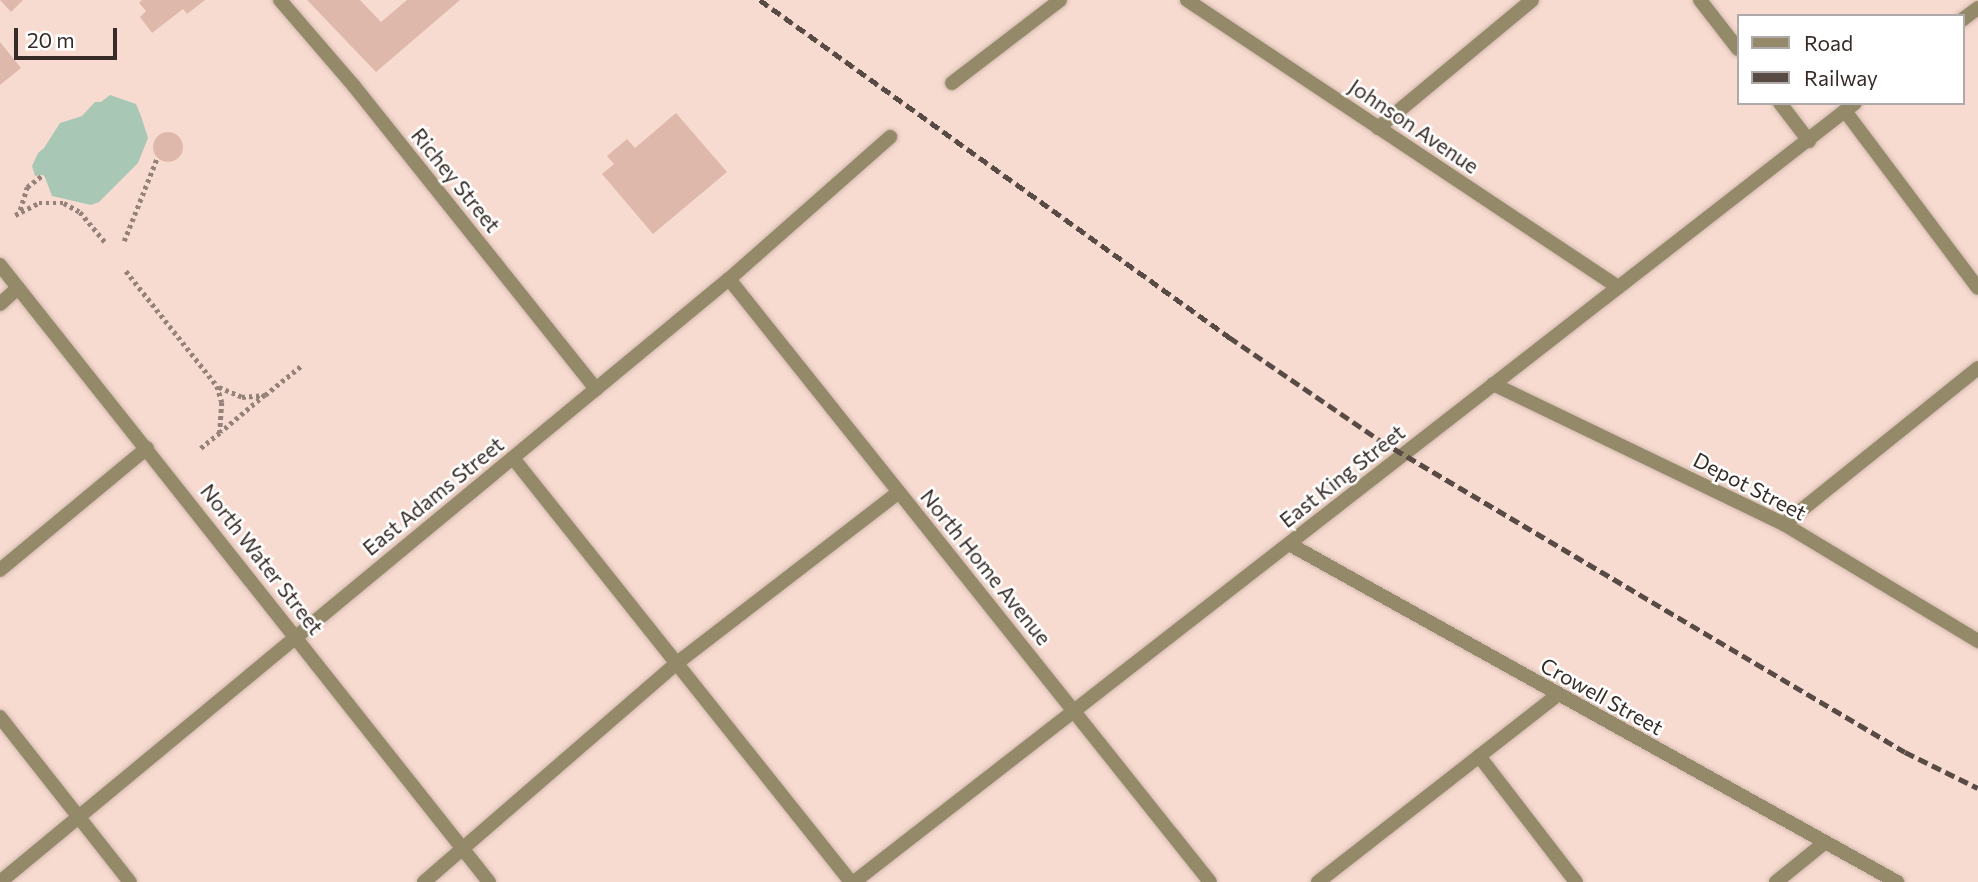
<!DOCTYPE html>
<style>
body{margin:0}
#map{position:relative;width:1978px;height:882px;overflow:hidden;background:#f8dbd0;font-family:Commissioner,sans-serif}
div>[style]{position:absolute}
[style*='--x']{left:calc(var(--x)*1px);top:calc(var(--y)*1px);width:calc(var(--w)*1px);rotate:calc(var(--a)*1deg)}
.green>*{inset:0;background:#a8c7b5}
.building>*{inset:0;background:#deb9ab}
.round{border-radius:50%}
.path>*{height:4.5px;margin-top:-2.25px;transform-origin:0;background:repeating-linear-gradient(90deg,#95827a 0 3.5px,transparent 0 7px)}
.roads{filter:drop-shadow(0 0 2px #d1b8ae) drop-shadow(0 0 2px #d1b8ae)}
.service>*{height:14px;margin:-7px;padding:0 7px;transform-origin:7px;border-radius:7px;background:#948a69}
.minor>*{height:14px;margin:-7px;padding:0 7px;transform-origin:7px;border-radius:7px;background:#948a69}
.rail>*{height:5px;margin-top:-2.5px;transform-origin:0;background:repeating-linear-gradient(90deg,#584a45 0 10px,transparent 0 15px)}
span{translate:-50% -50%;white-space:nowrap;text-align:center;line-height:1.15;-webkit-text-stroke:5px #fff;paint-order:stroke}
.street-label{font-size:21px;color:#362b27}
.legend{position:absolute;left:1737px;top:14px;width:228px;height:91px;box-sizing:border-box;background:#fff;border:2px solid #afaaa9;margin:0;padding:9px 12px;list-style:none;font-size:21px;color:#362b27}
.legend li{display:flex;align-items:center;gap:14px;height:35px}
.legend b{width:35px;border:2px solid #afaaa9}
.scale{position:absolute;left:14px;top:28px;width:103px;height:32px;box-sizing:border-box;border:4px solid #362b27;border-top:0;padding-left:9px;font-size:21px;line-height:24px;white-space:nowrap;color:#362b27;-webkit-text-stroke:5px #fff;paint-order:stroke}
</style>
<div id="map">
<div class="green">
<i style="clip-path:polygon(110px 95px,136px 104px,141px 116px,148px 138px,138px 163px,99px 202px,91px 205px,52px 196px,44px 175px,35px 176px,32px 166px,38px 153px,44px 148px,60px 123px,82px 116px,95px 102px,101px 102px)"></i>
</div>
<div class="building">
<i style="clip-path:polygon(0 0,23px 0,11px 12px)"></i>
<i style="clip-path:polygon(142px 0,205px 0,187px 14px,183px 9px,152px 33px,140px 17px,146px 11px,139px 3px)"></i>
<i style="clip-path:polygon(307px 0,360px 0,381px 22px,407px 0,460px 0,376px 72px)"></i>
<i style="clip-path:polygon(0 42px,21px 68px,0 85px)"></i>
<i style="clip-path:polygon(676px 113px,727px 172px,653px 234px,602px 174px,614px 164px,607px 156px,627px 139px,635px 148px)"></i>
<i class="round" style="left:153px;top:132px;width:30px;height:30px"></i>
</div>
<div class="path">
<i style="--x:20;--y:210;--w:24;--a:-73"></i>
<i style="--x:27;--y:187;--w:21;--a:-37"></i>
<i style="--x:15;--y:215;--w:27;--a:-27"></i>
<i style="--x:39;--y:203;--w:25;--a:0"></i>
<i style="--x:64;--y:203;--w:18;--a:29"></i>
<i style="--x:80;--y:212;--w:40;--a:50"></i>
<i style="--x:124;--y:241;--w:89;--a:-68.3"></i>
<i style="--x:126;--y:271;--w:147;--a:51.6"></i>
<i style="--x:217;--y:386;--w:17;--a:73"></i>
<i style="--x:222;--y:402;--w:31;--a:94"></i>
<i style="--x:220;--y:433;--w:26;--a:141"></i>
<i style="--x:219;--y:387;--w:25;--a:23"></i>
<i style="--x:242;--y:397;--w:23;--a:-5"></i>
<i style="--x:265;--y:395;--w:57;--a:139.9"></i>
<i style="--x:265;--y:395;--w:46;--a:-38.9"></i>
</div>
<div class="roads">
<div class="service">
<i style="--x:1700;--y:0;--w:62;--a:52.2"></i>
<i style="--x:1780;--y:103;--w:48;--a:52.7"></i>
<i style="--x:1845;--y:111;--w:221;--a:53.1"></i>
<i style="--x:1378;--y:128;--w:200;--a:-39.7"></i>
<i style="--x:0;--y:304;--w:24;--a:-42"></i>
<i style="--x:513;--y:458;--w:542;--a:51.44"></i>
<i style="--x:1784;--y:524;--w:249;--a:-38.8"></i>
<i style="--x:0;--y:570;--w:191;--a:-39.7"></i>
<i style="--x:0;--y:717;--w:210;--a:51.8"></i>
<i style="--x:1479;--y:756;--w:159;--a:52.4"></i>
<i style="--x:424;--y:882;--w:335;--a:-40.9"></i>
<i style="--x:677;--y:663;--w:280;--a:-37.6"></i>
<i style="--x:1318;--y:882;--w:303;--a:-38"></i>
</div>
<div class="minor">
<i style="--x:280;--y:0;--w:113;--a:49.3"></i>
<i style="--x:354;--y:86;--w:388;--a:51.4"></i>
<i style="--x:1187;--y:0;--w:518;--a:33.66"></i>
<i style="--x:1962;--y:20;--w:20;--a:-37"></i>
<i style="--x:952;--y:83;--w:136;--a:-37.5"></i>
<i style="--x:0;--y:265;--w:787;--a:51.6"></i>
<i style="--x:729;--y:279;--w:771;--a:51.42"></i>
<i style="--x:1493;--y:384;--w:323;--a:25.7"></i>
<i style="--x:1784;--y:524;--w:227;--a:31.1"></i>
<i style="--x:1289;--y:544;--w:696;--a:29.07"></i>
<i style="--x:0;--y:882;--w:946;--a:-39.6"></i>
<i style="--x:729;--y:279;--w:215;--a:-41.4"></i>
<i style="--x:854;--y:882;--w:1268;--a:-37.89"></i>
<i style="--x:1776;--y:882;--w:60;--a:-39"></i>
</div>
</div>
<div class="rail">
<i style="--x:760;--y:0;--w:578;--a:35.7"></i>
<i style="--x:1229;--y:337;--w:184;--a:34.4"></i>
<i style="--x:1381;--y:441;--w:609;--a:30.69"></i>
<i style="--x:1905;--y:752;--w:81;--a:26.3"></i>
</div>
<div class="street-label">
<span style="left:1414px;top:126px;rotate:34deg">Johnson Avenue</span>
<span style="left:456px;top:180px;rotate:51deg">Richey Street</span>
<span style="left:1342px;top:476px;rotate:-38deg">East King Street</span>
<span style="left:1750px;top:486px;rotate:27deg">Depot Street</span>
<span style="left:433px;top:496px;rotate:-39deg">East Adams Street</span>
<span style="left:262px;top:559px;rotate:52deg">North Water Street</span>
<span style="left:986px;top:567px;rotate:51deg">North Home Avenue</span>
<span style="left:1602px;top:696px;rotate:29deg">Crowell Street</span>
</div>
<ul class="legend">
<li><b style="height:9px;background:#948a69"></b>Road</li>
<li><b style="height:9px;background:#584a45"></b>Railway</li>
</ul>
<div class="scale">20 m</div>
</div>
